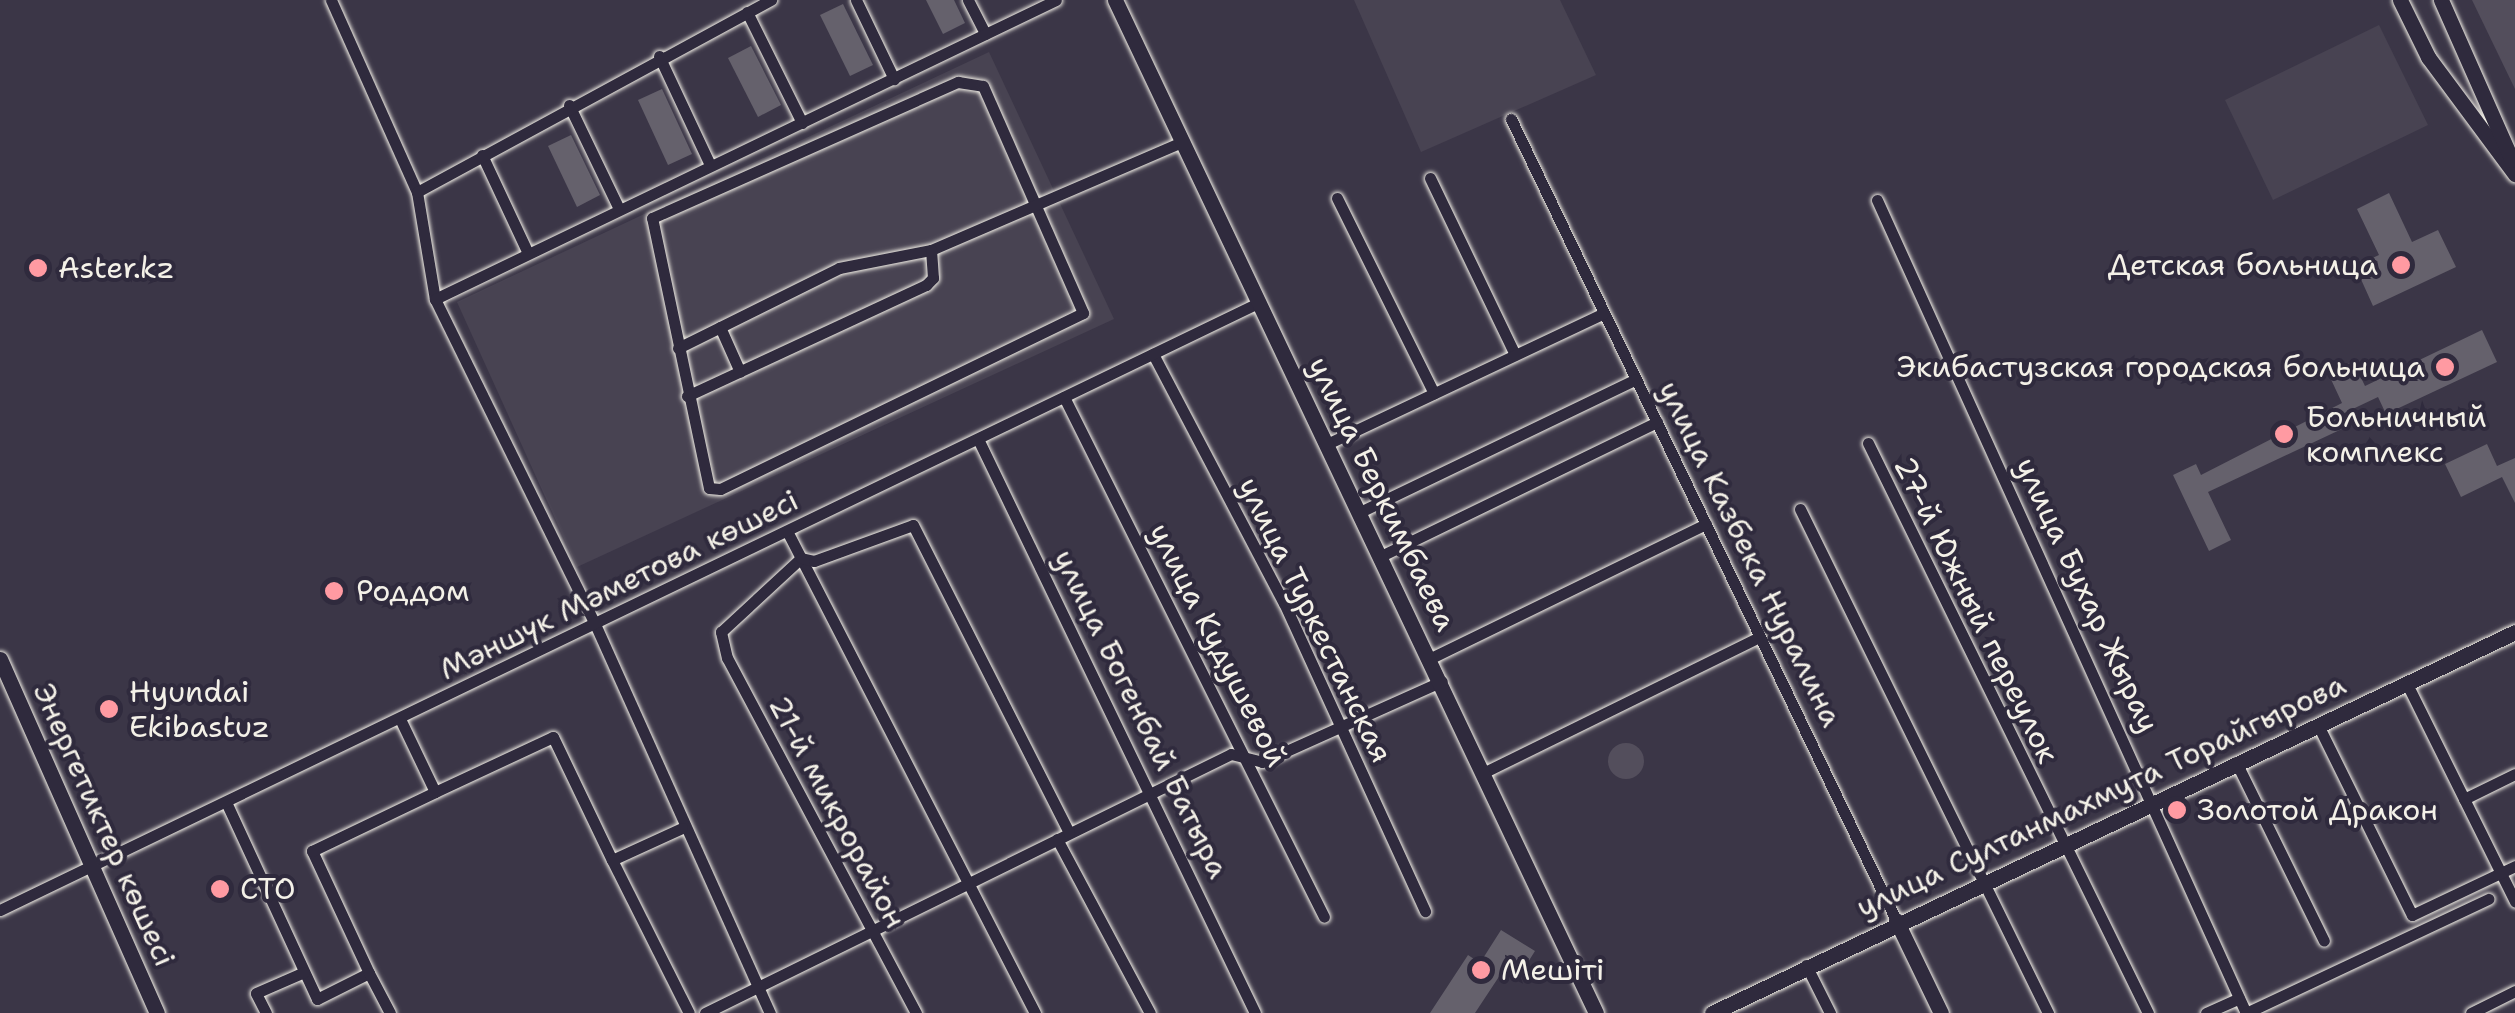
<!DOCTYPE html>
<meta charset="utf-8">
<style>
body{margin:0}
#map{position:relative;width:2515px;height:1013px;overflow:hidden;background:#3b3647;font-family:"Shantell Sans",sans-serif}
div>[style]{position:absolute}
[style*='--x']{left:calc(var(--x)*1px);top:calc(var(--y)*1px);width:calc(var(--w)*1px);rotate:calc(var(--a)*1deg)}
.built>*{inset:0;background:#484352}
.green>*{inset:0;background:#534e5c}
.round{border-radius:50%}
.building>*{inset:0;background:#65616c}
.roads{filter:drop-shadow(0 0 2px #f4f1e8) drop-shadow(0 0 2px #f4f1e8)}
.street>*{height:11px;margin:-5.5px;padding:0 5.5px;transform-origin:5.5px;border-radius:5.5px;background:#2f2a3d}
.secondary>*{height:15px;margin:-7.5px;padding:0 7.5px;transform-origin:7.5px;border-radius:7.5px;background:#2f2a3d}
.dots>*{width:28px;height:28px;translate:-50% -50%;box-sizing:border-box;border:5px solid #2f2a3d;border-radius:50%}
span{translate:-50% -50%;white-space:nowrap;text-align:center;line-height:1.15;-webkit-text-stroke:8px #2f2a3d;paint-order:stroke}
.poi-label{font-size:30px;color:#f4f1e8}
.right{translate:-100% -50%;text-align:right}
.left{translate:0 -50%;text-align:left}
.street-label{font-size:30px;color:#f4f1e8}
</style>
<div id="map">
<div class="built">
<i style="clip-path:polygon(1354px 0,1560px 0,1596px 75px,1421px 152px)"></i>
<i style="clip-path:polygon(2379px 25px,2428px 125px,2273px 200px,2225px 100px)"></i>
<i style="clip-path:polygon(989px 52px,1114px 319px,577px 567px,457px 302px)"></i>
</div>
<div class="green">
<i style="clip-path:polygon(2472px 0,2515px 0,2515px 89px)"></i>
<i class="round" style="left:1608px;top:743px;width:36px;height:36px"></i>
</div>
<div class="building">
<i style="clip-path:polygon(926px 0,954px 0,965px 23px,943px 34px)"></i>
<i style="clip-path:polygon(843px 4px,873px 65px,850px 76px,820px 15px)"></i>
<i style="clip-path:polygon(751px 46px,781px 105px,758px 117px,728px 58px)"></i>
<i style="clip-path:polygon(662px 89px,692px 154px,668px 165px,638px 100px)"></i>
<i style="clip-path:polygon(571px 135px,600px 195px,577px 207px,548px 146px)"></i>
<i style="clip-path:polygon(2389px 193px,2412px 242px,2438px 230px,2456px 267px,2373px 306px,2355px 266px,2379px 255px,2357px 209px)"></i>
<i style="clip-path:polygon(2482px 330px,2497px 362px,2386px 414px,2378px 397px,2338px 416px,2344px 428px,2208px 492px,2231px 540px,2209px 551px,2173px 475px,2196px 464px,2201px 475px,2342px 403px,2328px 373px,2353px 361px,2365px 386px)"></i>
<i style="clip-path:polygon(2487px 444px,2497px 466px,2515px 458px,2515px 503px,2502px 477px,2461px 497px,2445px 464px)"></i>
<i style="clip-path:polygon(1501px 930px,1535px 951px,1520px 975px,1506px 966px,1475px 1013px,1430px 1013px,1468px 955px,1480px 963px)"></i>
</div>
<div class="roads">
<div class="street">
<i style="--x:331;--y:0;--w:210;--a:65.9"></i>
<i style="--x:417;--y:192;--w:109;--a:80.5"></i>
<i style="--x:435;--y:299;--w:362;--a:63.8"></i>
<i style="--x:595;--y:624;--w:427;--a:65.8"></i>
<i style="--x:856;--y:0;--w:88;--a:64.3"></i>
<i style="--x:968;--y:0;--w:38;--a:63"></i>
<i style="--x:747;--y:12;--w:124;--a:63.6"></i>
<i style="--x:659;--y:56;--w:120;--a:64.9"></i>
<i style="--x:958;--y:82;--w:25;--a:9"></i>
<i style="--x:983;--y:86;--w:248;--a:66.2"></i>
<i style="--x:1083;--y:313;--w:403;--a:154.1"></i>
<i style="--x:720;--y:489;--w:11;--a:-175"></i>
<i style="--x:709;--y:488;--w:276;--a:-101.9"></i>
<i style="--x:652;--y:218;--w:335;--a:-24"></i>
<i style="--x:569;--y:105;--w:115;--a:64.3"></i>
<i style="--x:1511;--y:119;--w:889;--a:64.33"></i>
<i style="--x:482;--y:155;--w:108;--a:64.9"></i>
<i style="--x:1430;--y:178;--w:196;--a:64.3"></i>
<i style="--x:417;--y:192;--w:403;--a:-28.5"></i>
<i style="--x:1337;--y:198;--w:218;--a:63.6"></i>
<i style="--x:1877;--y:200;--w:893;--a:65.59"></i>
<i style="--x:435;--y:299;--w:689;--a:-25.71"></i>
<i style="--x:720;--y:327;--w:49;--a:66"></i>
<i style="--x:678;--y:348;--w:180;--a:-26.4"></i>
<i style="--x:839;--y:268;--w:94;--a:-11.1"></i>
<i style="--x:931;--y:250;--w:273;--a:-23.3"></i>
<i style="--x:1153;--y:354;--w:281;--a:62.3"></i>
<i style="--x:1284;--y:603;--w:339;--a:65.4"></i>
<i style="--x:687;--y:396;--w:264;--a:-24.9"></i>
<i style="--x:926;--y:285;--w:10;--a:-45"></i>
<i style="--x:933;--y:278;--w:28;--a:-94"></i>
<i style="--x:1064;--y:397;--w:581;--a:63.43"></i>
<i style="--x:978;--y:439;--w:637;--a:64.24"></i>
<i style="--x:1868;--y:443;--w:635;--a:63.84"></i>
<i style="--x:1327;--y:444;--w:306;--a:-25.3"></i>
<i style="--x:1800;--y:509;--w:562;--a:63.8"></i>
<i style="--x:1360;--y:512;--w:306;--a:-25.7"></i>
<i style="--x:787;--y:531;--w:542;--a:62.77"></i>
<i style="--x:1381;--y:556;--w:307;--a:-25.9"></i>
<i style="--x:1431;--y:658;--w:306;--a:-26"></i>
<i style="--x:2407;--y:684;--w:243;--a:63.6"></i>
<i style="--x:2318;--y:725;--w:212;--a:63.7"></i>
<i style="--x:2412;--y:915;--w:114;--a:-25.4"></i>
<i style="--x:2236;--y:762;--w:199;--a:63.8"></i>
<i style="--x:1485;--y:772;--w:305;--a:-26.2"></i>
<i style="--x:435;--y:792;--w:130;--a:-25"></i>
<i style="--x:553;--y:737;--w:136;--a:64.4"></i>
<i style="--x:612;--y:860;--w:77;--a:-24.6"></i>
<i style="--x:2464;--y:799;--w:57;--a:-26.1"></i>
<i style="--x:226;--y:802;--w:217;--a:65.2"></i>
<i style="--x:317;--y:999;--w:58;--a:-26.6"></i>
<i style="--x:369;--y:973;--w:135;--a:-115"></i>
<i style="--x:312;--y:851;--w:136;--a:-25.6"></i>
<i style="--x:435;--y:792;--w:81;--a:-115.6"></i>
<i style="--x:1057;--y:839;--w:197;--a:61.9"></i>
<i style="--x:612;--y:860;--w:171;--a:63.3"></i>
<i style="--x:0;--y:910;--w:1397;--a:-25.76"></i>
<i style="--x:1806;--y:965;--w:54;--a:63.4"></i>
<i style="--x:369;--y:973;--w:45;--a:62.3"></i>
<i style="--x:266;--y:1013;--w:22;--a:-117"></i>
<i style="--x:256;--y:993;--w:52;--a:-23.6"></i>
<i style="--x:705;--y:1013;--w:586;--a:-26.22"></i>
<i style="--x:1231;--y:754;--w:32;--a:14"></i>
<i style="--x:1262;--y:762;--w:197;--a:-24.2"></i>
<i style="--x:916;--y:1013;--w:402;--a:-118"></i>
<i style="--x:727;--y:658;--w:27;--a:-103"></i>
<i style="--x:721;--y:632;--w:109;--a:-42.8"></i>
<i style="--x:801;--y:558;--w:13;--a:13"></i>
<i style="--x:814;--y:561;--w:105;--a:-20"></i>
<i style="--x:913;--y:525;--w:345;--a:63.1"></i>
<i style="--x:2206;--y:1013;--w:36;--a:-24"></i>
<i style="--x:2246;--y:1013;--w:268;--a:-25.2"></i>
<i style="--x:2471;--y:1013;--w:49;--a:-26.6"></i>
</div>
<div class="secondary">
<i style="--x:1115;--y:0;--w:1121;--a:64.6"></i>
<i style="--x:2400;--y:0;--w:64;--a:63.8"></i>
<i style="--x:2428;--y:57;--w:146;--a:53.4"></i>
<i style="--x:2441;--y:0;--w:175;--a:66.1"></i>
<i style="--x:0;--y:659;--w:387;--a:66.1"></i>
<i style="--x:1896;--y:920;--w:103;--a:64.2"></i>
<i style="--x:1712;--y:1013;--w:889;--a:-25.38"></i>
</div>
</div>
<div class="dots">
<i style="left:2401px;top:265px;background:#ff9aa2"></i>
<i style="left:38px;top:268px;background:#ff9aa2"></i>
<i style="left:2445px;top:367px;background:#ff9aa2"></i>
<i style="left:2284px;top:434px;background:#ff9aa2"></i>
<i style="left:334px;top:591px;background:#ff9aa2"></i>
<i style="left:109px;top:709px;background:#ff9aa2"></i>
<i style="left:2177px;top:810px;background:#ff9aa2"></i>
<i style="left:220px;top:889px;background:#ff9aa2"></i>
<i style="left:1481px;top:970px;background:#ff9aa2"></i>
</div>
<div class="poi-label">
<span class="right" style="left:2378px;top:265px">Детская больница</span>
<span class="left" style="left:58px;top:268px">Aster.kz</span>
<span class="right" style="left:2425px;top:367px">Экибастузская городская больница</span>
<span class="left" style="left:2306px;top:434px">Больничный<br>комплекс</span>
<span class="left" style="left:356px;top:591px">Роддом</span>
<span class="left" style="left:129px;top:709px">Hyundai<br>Ekibastuz</span>
<span class="left" style="left:2197px;top:810px">Золотой Дракон</span>
<span class="left" style="left:240px;top:889px">СТО</span>
<span class="left" style="left:1501px;top:970px">Мешіті</span>
</div>
<div class="street-label">
<span style="left:1382px;top:494px;rotate:64deg">улица Беркимбаева</span>
<span style="left:1750px;top:554px;rotate:64deg">улица Казбека Нуралина</span>
<span style="left:619px;top:585px;rotate:-26deg">Мәншүк Мәметова көшесі</span>
<span style="left:2087px;top:595px;rotate:65deg">улица Бухар Жырау</span>
<span style="left:1976px;top:610px;rotate:64deg">27-й Южный переулок</span>
<span style="left:1315px;top:620px;rotate:64deg">улица Туркестанская</span>
<span style="left:1218px;top:645px;rotate:63deg">улица Кудушевой</span>
<span style="left:1141px;top:714px;rotate:64deg">улица Богенбай Батыра</span>
<span style="left:2101px;top:796px;rotate:-25deg">улица Султанмахмута Торайгырова</span>
<span style="left:837px;top:812px;rotate:62deg">21-й микрорайон</span>
<span style="left:104px;top:825px;rotate:66deg">Энергетиктер көшесі</span>
</div>
</div>
